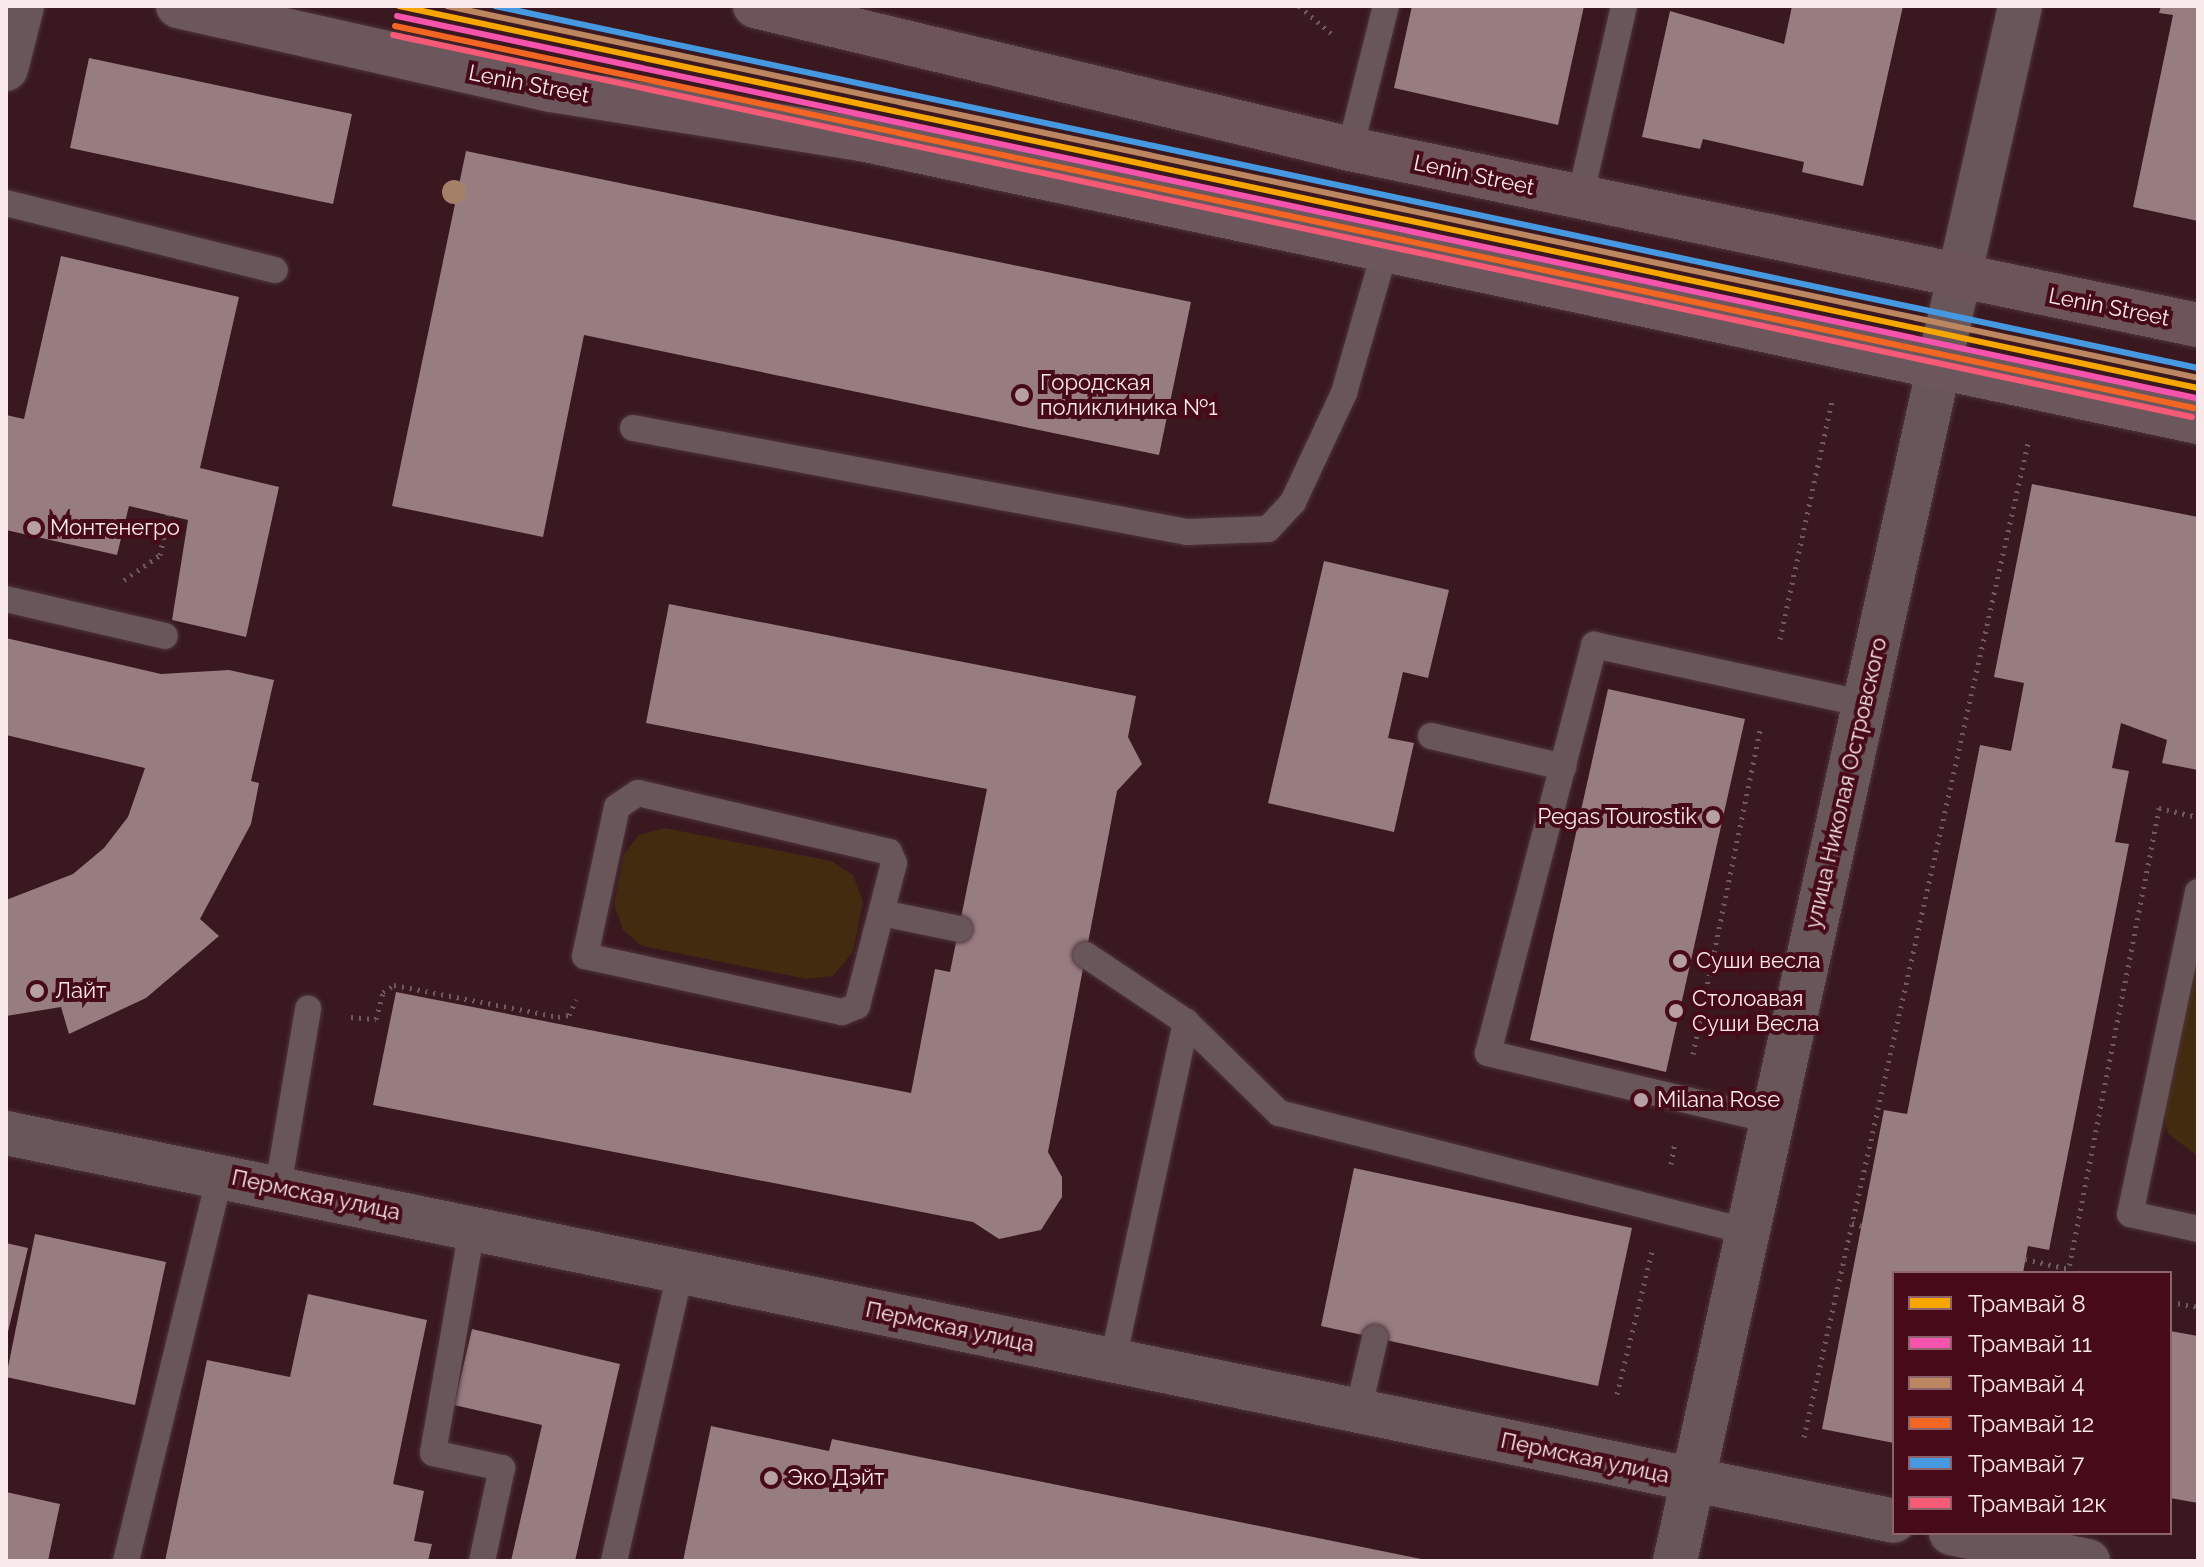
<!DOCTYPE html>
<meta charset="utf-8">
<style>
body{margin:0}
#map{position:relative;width:2204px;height:1567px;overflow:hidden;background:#391820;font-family:Raleway,sans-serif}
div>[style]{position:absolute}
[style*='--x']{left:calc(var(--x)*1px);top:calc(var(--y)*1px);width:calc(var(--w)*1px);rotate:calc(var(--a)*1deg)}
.green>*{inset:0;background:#432b0f}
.building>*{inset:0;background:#977c80}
.path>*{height:5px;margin-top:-2.5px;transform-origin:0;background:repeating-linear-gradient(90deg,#6d5b5e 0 2px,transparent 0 8px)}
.roads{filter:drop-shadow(0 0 2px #4e343a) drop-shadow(0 0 2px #4e343a)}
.service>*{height:26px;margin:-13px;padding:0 13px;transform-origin:13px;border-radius:13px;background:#685659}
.minor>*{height:44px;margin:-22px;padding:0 22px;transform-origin:22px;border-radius:22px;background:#685659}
.tertiary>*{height:44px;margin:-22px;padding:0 22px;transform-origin:22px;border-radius:22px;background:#685659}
.secondary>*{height:44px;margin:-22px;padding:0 22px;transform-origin:22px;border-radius:22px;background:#6c585c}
.primary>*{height:44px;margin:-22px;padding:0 22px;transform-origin:22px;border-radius:22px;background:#6c5459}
.tram-1>*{height:6px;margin:-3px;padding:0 3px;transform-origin:3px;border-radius:3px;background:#f7a600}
.tram-2>*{height:6px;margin:-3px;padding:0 3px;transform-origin:3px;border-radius:3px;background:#f653ac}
.tram-3>*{height:6px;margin:-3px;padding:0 3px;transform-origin:3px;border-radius:3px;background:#bb8660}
.tram-4>*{height:6px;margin:-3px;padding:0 3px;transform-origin:3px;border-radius:3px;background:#f26522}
.tram-5>*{height:6px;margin:-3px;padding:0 3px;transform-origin:3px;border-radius:3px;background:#4699e1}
.tram-6>*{height:6px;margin:-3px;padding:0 3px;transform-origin:3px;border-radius:3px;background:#f75a77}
.trees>*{width:24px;height:24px;margin:-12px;border-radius:50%;background:#a58069}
.dots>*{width:22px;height:22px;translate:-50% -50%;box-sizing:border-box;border:4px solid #470a18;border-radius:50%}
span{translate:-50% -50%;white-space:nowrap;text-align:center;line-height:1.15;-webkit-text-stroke:8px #470a18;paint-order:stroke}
.street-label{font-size:22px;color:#fae9ea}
.poi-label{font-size:22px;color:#fae9ea}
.left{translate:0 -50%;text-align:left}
.right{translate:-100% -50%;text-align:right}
.frame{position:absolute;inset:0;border:8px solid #fae9ea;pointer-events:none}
.legend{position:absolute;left:1892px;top:1271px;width:280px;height:264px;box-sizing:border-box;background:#470a18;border:2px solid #8f636c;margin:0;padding:10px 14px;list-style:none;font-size:24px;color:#fae9ea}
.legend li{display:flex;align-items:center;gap:16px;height:40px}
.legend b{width:40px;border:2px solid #8f636c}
</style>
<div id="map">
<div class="green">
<i style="clip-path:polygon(665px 828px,831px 861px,853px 875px,863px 902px,853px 952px,833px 976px,807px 979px,642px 946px,623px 930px,614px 904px,624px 854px,639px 835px)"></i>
<i style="clip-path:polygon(2198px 950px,2198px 1156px,2168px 1134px,2164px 1114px)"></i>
</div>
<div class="building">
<i style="clip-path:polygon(1412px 6px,1584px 6px,1558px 125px,1394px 88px)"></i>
<i style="clip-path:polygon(1792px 6px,1903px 6px,1863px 186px,1802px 172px,1804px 162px,1703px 139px,1700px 149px,1642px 137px,1670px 11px,1784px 44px)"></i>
<i style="clip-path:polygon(2161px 6px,2198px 6px,2198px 221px,2133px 207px,2173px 15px,2159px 13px)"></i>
<i style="clip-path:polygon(89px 58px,352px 114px,333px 204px,70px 148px)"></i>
<i style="clip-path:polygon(466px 151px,1191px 302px,1159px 455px,584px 335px,543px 537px,392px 506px)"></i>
<i style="clip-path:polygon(61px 256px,239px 297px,200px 468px,279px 487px,246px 637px,172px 620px,188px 520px,129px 506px,117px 555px,6px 530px,6px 415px,24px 419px)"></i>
<i style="clip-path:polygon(2032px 484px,2198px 517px,2198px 770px,2162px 763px,2167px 740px,2121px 723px,2112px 768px,2129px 771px,2115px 842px,2129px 844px,2049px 1250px,2028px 1246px,2023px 1273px,1894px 1273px,1894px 1443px,1822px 1429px,1884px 1110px,1907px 1114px,1980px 745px,2011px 751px,2024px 683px,1994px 677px)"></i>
<i style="clip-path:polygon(1324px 561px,1449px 590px,1428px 678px,1403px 672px,1388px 738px,1414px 743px,1394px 832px,1268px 803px)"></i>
<i style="clip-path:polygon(669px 604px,1136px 696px,1128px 737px,1142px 764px,1117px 791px,1048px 1152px,1062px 1177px,1062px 1197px,1041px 1230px,999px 1239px,973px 1222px,373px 1105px,396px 992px,911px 1093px,935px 969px,950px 972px,987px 789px,646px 723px)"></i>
<i style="clip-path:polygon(6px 638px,161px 674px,229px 670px,274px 680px,251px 781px,259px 783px,251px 824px,200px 919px,219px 936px,146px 998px,69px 1034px,61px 1007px,6px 1016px,6px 900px,73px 874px,104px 848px,128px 817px,145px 768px,6px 735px)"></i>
<i style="clip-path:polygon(1608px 689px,1745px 719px,1666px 1072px,1530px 1040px)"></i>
<i style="clip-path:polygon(1354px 1168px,1632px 1228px,1598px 1386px,1321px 1326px)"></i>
<i style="clip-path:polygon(35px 1234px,166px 1262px,135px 1405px,6px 1377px)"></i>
<i style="clip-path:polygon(6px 1243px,28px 1248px,7px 1336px,6px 1336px)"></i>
<i style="clip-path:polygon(308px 1294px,427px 1320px,393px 1484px,424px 1491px,414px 1541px,432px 1544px,428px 1561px,165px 1561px,207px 1360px,290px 1377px)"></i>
<i style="clip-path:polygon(472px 1329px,620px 1364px,575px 1561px,511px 1561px,542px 1425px,454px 1405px)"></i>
<i style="clip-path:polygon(2170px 1331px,2198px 1336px,2198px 1503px,2170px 1498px)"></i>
<i style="clip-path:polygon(711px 1426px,829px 1451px,832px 1439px,1431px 1561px,683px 1561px)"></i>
<i style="clip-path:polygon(6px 1492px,60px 1504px,48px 1561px,6px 1561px)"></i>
</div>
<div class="path">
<i style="--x:1299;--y:6;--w:43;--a:40.3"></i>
<i style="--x:124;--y:580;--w:44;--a:-34.8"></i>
<i style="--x:160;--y:555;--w:41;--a:-78.7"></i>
<i style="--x:1780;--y:639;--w:245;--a:-77.7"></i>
<i style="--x:351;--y:1017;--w:25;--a:5"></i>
<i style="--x:376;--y:1019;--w:28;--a:-75"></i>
<i style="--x:383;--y:992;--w:13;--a:-32"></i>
<i style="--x:394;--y:985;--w:167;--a:11"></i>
<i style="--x:558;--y:1017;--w:11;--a:-10"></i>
<i style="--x:569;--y:1015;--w:17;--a:-65"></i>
<i style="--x:1693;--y:1054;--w:334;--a:-78.3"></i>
<i style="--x:1671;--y:1164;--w:22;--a:-80"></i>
<i style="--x:1852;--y:1223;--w:10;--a:17"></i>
<i style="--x:2025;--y:1259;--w:45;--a:12.8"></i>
<i style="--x:2068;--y:1273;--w:474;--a:-78.9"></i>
<i style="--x:2159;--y:808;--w:40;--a:13"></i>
<i style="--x:2170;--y:1302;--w:28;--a:10"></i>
<i style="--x:1617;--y:1394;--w:146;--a:-76.2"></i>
<i style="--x:1804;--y:1437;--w:1019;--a:-77.3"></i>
</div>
<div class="roads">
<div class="service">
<i style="--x:1350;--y:149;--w:147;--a:-75.9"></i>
<i style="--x:1580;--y:198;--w:197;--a:-77.1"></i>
<i style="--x:6;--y:203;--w:277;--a:14"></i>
<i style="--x:633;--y:428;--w:564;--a:10.63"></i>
<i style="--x:1187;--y:532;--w:81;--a:-2.1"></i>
<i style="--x:1268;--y:529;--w:37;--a:-47"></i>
<i style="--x:1293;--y:502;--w:120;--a:-64.9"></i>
<i style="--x:1344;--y:393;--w:149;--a:-74"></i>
<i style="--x:6;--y:599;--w:163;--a:13.1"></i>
<i style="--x:1431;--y:736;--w:136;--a:13.2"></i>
<i style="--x:638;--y:793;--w:258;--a:13.2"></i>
<i style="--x:889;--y:852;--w:12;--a:66"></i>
<i style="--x:894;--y:863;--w:148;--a:104.5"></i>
<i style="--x:857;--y:1006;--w:16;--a:158"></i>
<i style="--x:842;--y:1012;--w:263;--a:-167.7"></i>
<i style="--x:585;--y:956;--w:152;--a:-77.9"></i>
<i style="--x:617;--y:807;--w:25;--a:-34"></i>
<i style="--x:2198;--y:892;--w:329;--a:101.9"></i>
<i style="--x:2130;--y:1214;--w:70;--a:12.4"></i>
<i style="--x:882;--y:913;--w:79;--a:11.7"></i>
<i style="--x:1086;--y:955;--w:120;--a:33.8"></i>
<i style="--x:1186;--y:1022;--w:130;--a:44.4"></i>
<i style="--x:1279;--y:1113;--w:483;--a:14.2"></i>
<i style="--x:1771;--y:1120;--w:291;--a:-166.7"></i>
<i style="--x:1488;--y:1053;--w:422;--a:-75.4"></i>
<i style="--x:1594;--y:645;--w:276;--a:12.3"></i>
<i style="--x:278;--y:1187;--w:181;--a:-80.4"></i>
<i style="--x:472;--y:1229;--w:227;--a:99.9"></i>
<i style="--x:433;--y:1453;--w:71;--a:12.3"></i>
<i style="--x:502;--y:1468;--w:95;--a:102.1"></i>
<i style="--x:1113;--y:1360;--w:346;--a:-77.8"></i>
<i style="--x:1358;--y:1411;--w:75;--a:-76.9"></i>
<i style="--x:126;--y:1561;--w:397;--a:-76.3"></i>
<i style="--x:614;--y:1561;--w:296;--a:-77.1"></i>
</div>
<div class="minor">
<i style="--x:6;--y:69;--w:65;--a:-75.7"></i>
<i style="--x:1946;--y:335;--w:337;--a:-77.3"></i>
<i style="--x:6;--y:1133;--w:1927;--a:11.61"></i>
<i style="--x:1951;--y:1533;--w:140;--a:11.6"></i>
</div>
<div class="tertiary">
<i style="--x:1675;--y:1561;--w:1256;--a:-77.54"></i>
</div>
<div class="secondary">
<i style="--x:178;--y:6;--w:382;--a:12.7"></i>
<i style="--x:551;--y:90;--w:314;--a:9"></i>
<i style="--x:861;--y:139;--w:1367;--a:11.95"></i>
</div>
<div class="primary">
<i style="--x:755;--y:6;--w:612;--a:13.51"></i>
<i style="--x:1350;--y:149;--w:866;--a:11.73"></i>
</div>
</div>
<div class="tram-1">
<i style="--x:399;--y:6;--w:1839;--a:11.99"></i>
</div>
<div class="tram-2">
<i style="--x:397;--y:16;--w:1839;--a:11.99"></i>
</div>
<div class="tram-3">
<i style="--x:447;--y:6;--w:1790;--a:11.99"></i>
</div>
<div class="tram-4">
<i style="--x:395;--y:26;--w:1839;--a:11.99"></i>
</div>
<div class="tram-5">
<i style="--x:495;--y:6;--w:1741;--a:12"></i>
</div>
<div class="tram-6">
<i style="--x:393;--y:35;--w:1839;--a:11.99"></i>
</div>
<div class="trees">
<i style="left:454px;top:192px"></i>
</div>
<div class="dots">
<i style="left:1022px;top:395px;background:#b6a0a3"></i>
<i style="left:34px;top:528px;background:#b6a0a3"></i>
<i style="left:1713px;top:817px;background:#b6a0a3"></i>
<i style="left:1680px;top:961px;background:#b6a0a3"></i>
<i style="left:37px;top:991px;background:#b6a0a3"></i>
<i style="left:1676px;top:1011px;background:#b6a0a3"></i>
<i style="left:1641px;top:1100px;background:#b6a0a3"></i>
<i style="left:771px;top:1478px;background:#b6a0a3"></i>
</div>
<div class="street-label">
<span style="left:529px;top:84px;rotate:11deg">Lenin Street</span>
<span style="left:1474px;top:175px;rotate:12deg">Lenin Street</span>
<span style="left:2109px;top:307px;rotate:11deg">Lenin Street</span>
<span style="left:1846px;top:783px;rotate:-77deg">улица Николая Островского</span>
<span style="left:316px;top:1195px;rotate:12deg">Пермская улица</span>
<span style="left:950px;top:1327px;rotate:12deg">Пермская улица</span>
<span style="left:1585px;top:1458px;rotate:12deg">Пермская улица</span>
</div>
<div class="poi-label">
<span class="left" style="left:1040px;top:395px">Городская<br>поликлиника №1</span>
<span class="left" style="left:50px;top:528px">Монтенегро</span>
<span class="right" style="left:1697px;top:817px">Pegas Tourostik</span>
<span class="left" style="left:1696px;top:961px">Суши весла</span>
<span class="left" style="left:55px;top:991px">Лайт</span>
<span class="left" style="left:1692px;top:1011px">Столоавая<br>Суши Весла</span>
<span class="left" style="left:1657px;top:1100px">Milana Rose</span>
<span class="left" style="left:787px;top:1478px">Эко Дэйт</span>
</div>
<div class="frame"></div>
<ul class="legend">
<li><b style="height:10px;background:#f7a600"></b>Трамвай 8</li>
<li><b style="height:10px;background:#f653ac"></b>Трамвай 11</li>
<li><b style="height:10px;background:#bb8660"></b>Трамвай 4</li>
<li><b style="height:10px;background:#f26522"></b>Трамвай 12</li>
<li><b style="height:10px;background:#4699e1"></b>Трамвай 7</li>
<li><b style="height:10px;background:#f75a77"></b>Трамвай 12к</li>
</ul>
</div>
